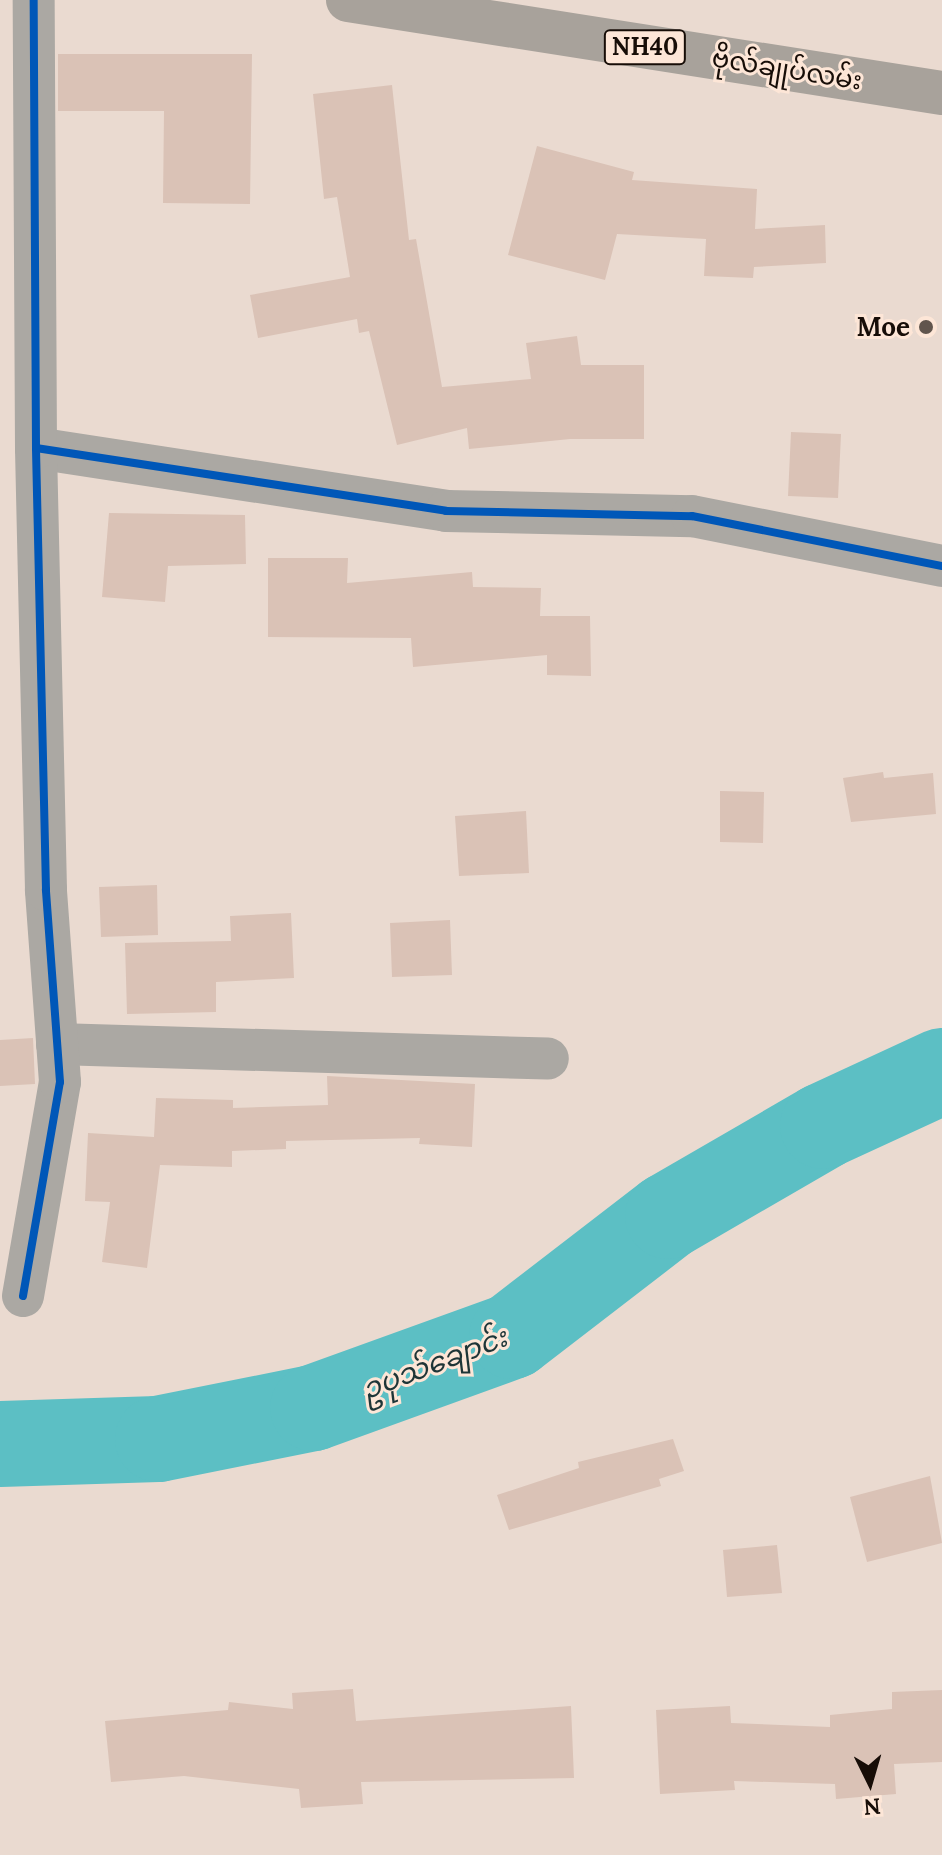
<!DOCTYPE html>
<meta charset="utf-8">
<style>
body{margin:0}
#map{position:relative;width:942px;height:1855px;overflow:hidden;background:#eadad0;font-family:Lora,"Noto Sans Myanmar",serif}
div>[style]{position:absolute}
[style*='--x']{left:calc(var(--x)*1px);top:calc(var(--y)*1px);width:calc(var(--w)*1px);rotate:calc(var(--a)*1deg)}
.river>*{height:86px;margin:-43px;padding:0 43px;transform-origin:43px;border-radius:43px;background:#5cbfc4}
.building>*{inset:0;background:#dac2b6}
.minor>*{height:42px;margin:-21px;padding:0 21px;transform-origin:21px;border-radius:21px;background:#aba8a3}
.trunk>*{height:44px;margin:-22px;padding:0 22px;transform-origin:22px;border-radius:22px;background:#a8a29b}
.cycleway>*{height:8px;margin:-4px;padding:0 4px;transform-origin:4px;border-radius:4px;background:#0057b8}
.dots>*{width:22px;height:22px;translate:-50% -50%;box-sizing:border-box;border:4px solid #fde6d7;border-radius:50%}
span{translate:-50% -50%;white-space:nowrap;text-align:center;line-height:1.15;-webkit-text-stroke:6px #fde6d7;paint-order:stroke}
.shield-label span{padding:2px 6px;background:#fde6d7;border:2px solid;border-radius:6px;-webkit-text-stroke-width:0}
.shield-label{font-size:24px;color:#170d07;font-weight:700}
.street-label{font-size:26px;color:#170d07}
.poi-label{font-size:26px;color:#170d07;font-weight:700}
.right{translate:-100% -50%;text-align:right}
.water-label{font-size:28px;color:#1e3537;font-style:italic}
.north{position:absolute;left:830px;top:1743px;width:80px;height:80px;-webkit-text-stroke:6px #fde6d7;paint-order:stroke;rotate:175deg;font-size:22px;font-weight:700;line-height:32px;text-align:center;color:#170d07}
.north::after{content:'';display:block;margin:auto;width:28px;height:36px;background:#170d07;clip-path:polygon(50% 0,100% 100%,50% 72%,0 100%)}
</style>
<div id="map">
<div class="river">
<i style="--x:0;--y:1444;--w:158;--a:-1.8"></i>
<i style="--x:158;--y:1439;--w:158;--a:-11.3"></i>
<i style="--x:313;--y:1408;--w:212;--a:-19.9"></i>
<i style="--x:512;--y:1336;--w:197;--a:-37.6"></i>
<i style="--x:668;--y:1216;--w:179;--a:-30.1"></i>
<i style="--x:823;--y:1126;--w:131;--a:-24.8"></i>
</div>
<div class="building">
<i style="clip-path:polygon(58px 54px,252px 54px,250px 204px,163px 203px,164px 111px,58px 111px)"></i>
<i style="clip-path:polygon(392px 85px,409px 240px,416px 239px,442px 387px,531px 379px,526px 343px,577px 336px,581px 365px,644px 365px,644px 439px,570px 439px,469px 449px,467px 428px,397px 445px,369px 331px,359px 333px,357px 319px,258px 338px,250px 295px,350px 277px,337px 197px,324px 199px,313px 94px)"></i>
<i style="clip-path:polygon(537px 146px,634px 172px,632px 180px,757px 189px,755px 229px,825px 225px,826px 263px,754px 267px,753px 278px,704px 276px,706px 239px,617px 234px,605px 280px,508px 255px)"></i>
<i style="clip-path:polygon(791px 432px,841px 434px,838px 498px,788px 496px)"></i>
<i style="clip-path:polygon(109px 513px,245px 515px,246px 564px,168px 566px,165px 602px,102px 597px)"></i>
<i style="clip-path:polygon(268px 558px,348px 558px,347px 583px,472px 572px,473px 587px,541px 588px,540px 616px,590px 616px,591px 676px,547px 675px,547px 655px,413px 667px,411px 638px,268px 637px)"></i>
<i style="clip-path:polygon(883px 772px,884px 778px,933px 773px,936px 814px,851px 822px,843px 778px)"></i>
<i style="clip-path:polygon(720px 791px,764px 792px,763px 843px,720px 842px)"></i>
<i style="clip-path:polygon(526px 811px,529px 873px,459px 876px,455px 816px)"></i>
<i style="clip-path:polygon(157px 885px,158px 935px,101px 937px,99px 887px)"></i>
<i style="clip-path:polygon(291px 913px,294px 978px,216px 982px,216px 1012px,127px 1014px,125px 943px,231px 941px,230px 916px)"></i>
<i style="clip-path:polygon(450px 920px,452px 975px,392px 977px,390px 923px)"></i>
<i style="clip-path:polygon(33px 1038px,35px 1084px,0 1086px,0 1040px)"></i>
<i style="clip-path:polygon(327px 1076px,475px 1084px,472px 1147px,419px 1144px,420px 1138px,286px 1141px,286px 1149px,232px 1151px,232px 1167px,160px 1165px,147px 1268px,102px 1262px,110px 1202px,85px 1201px,88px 1133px,154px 1137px,156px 1098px,233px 1100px,233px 1108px,328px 1105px)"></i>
<i style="clip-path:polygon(673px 1439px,684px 1471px,659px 1479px,661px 1486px,509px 1530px,497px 1495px,579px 1468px,578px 1462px)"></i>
<i style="clip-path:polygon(930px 1476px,942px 1543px,867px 1562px,850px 1497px)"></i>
<i style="clip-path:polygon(777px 1545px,782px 1593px,727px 1597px,723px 1550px)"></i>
<i style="clip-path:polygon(353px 1689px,356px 1721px,571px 1706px,574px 1778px,361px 1782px,363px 1804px,301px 1808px,299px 1789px,184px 1776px,111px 1782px,105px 1721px,228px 1710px,229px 1702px,293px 1709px,292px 1693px)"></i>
<i style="clip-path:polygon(942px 1690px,942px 1762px,894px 1764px,896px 1794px,836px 1799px,835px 1784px,734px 1781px,735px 1790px,660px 1794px,656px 1710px,730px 1706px,731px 1723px,830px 1727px,830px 1715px,892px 1709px,892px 1692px)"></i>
</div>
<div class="minor">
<i style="--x:36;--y:448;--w:415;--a:8.7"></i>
<i style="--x:446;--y:511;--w:246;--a:1.2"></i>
<i style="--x:692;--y:516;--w:255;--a:11.3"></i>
<i style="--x:57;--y:1044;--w:491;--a:1.7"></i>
<i style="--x:23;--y:1296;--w:217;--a:-80.2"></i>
<i style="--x:60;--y:1082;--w:193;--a:-94.2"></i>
<i style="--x:46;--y:890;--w:442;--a:-91.3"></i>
<i style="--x:36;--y:448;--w:448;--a:-90.3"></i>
</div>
<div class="trunk">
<i style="--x:348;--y:0;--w:601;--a:8.9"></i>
</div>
<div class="cycleway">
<i style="--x:36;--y:448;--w:415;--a:8.7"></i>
<i style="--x:446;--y:511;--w:246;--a:1.2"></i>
<i style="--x:692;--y:516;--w:255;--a:11.3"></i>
<i style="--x:23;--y:1296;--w:217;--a:-80.2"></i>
<i style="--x:60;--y:1082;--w:193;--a:-94.2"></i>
<i style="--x:46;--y:890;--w:442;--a:-91.3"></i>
<i style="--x:36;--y:448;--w:448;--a:-90.3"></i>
</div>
<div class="dots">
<i style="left:926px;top:327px;background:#61554d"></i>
</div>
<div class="shield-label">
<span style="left:645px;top:47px">NH40</span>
</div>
<div class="street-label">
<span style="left:787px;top:69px;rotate:9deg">ဗိုလ်ချုပ်လမ်း</span>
</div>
<div class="poi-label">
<span class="right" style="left:910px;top:327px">Moe</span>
</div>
<div class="water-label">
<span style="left:434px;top:1363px;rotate:-21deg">ဥပုသ်ချောင်း</span>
</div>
<div class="north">N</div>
</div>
